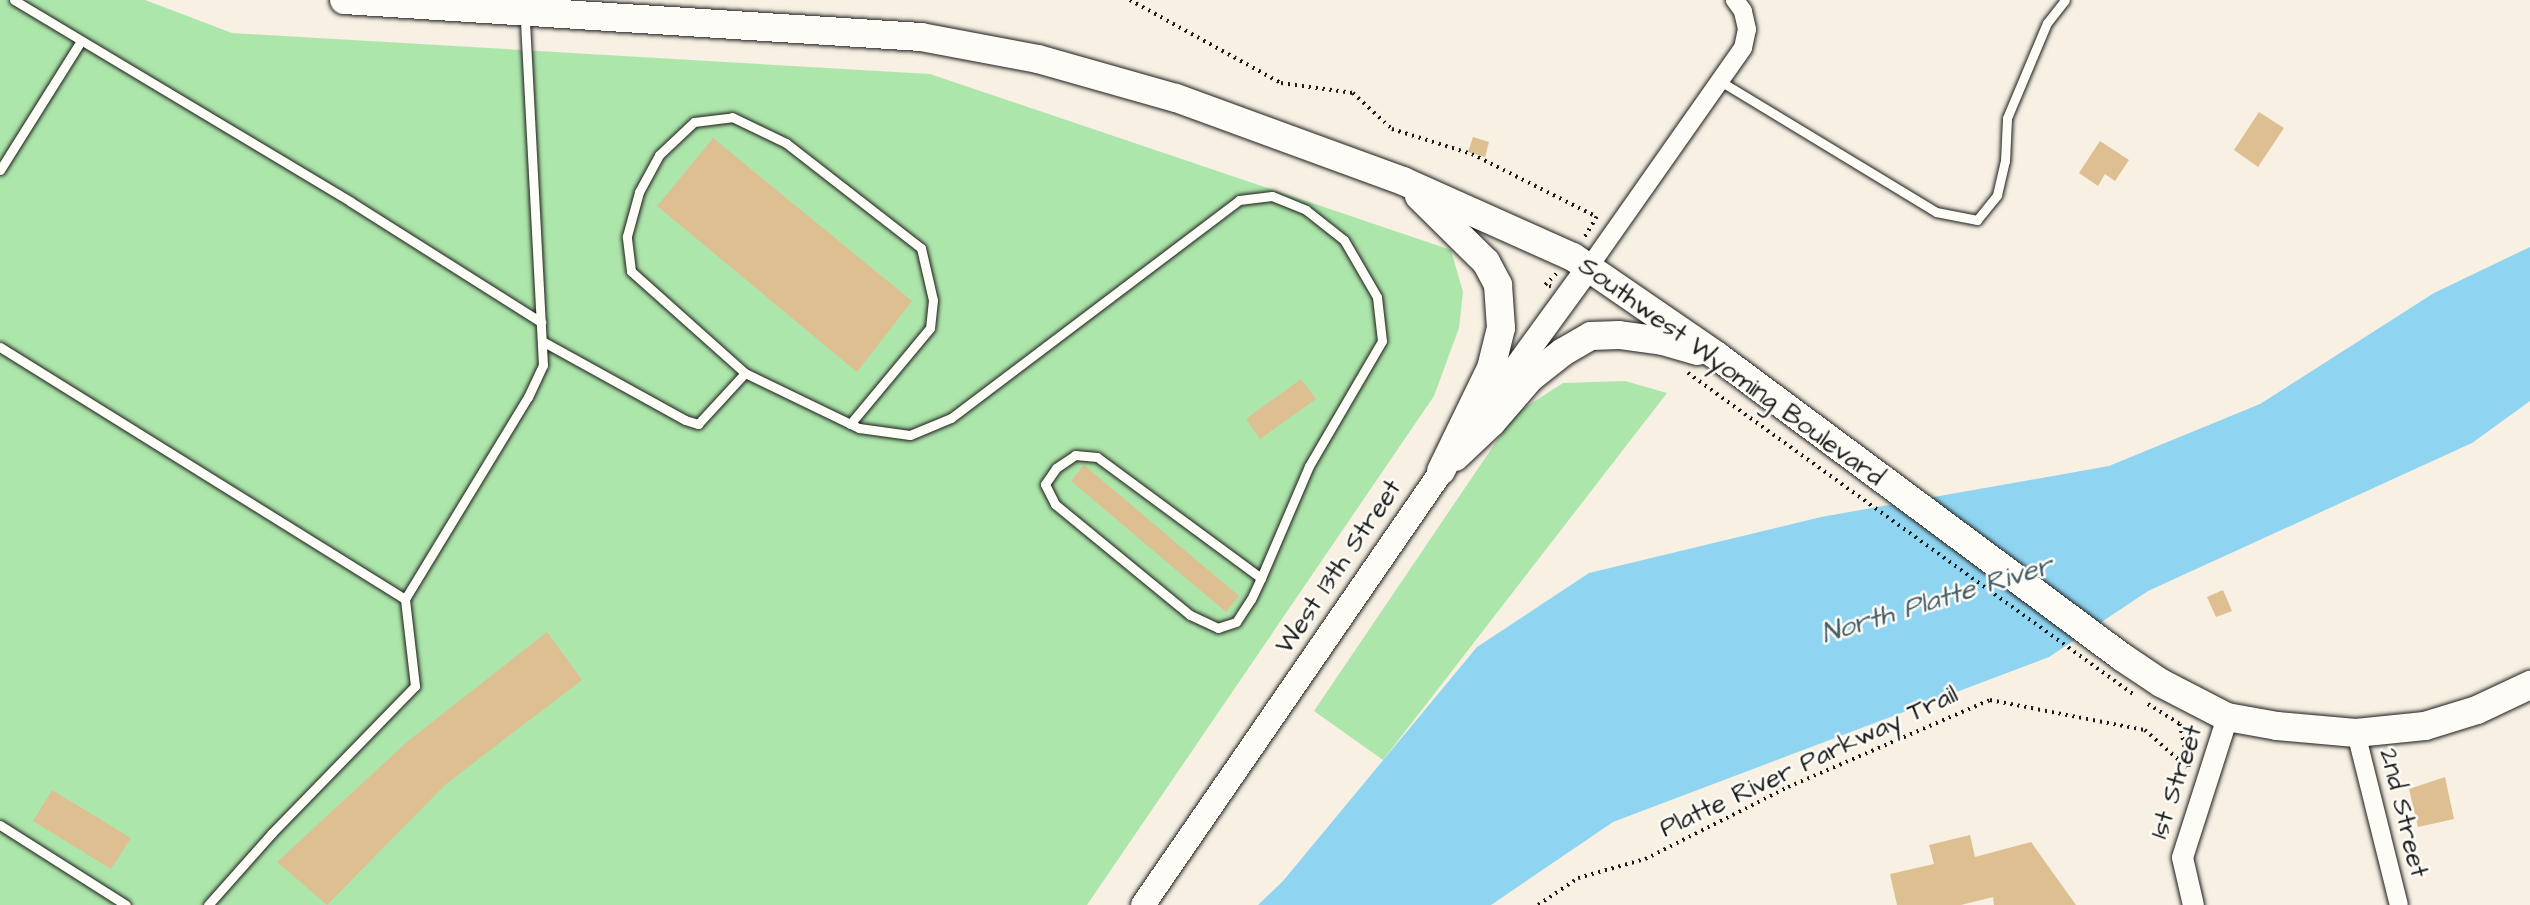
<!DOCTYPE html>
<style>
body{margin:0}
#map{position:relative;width:2530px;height:905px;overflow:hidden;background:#f7f0e3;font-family:"Architects Daughter",sans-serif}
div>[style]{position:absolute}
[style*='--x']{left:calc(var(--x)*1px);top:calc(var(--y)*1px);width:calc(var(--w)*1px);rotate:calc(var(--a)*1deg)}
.green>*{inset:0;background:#ade6ab}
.water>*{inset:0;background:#8fd5f1}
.building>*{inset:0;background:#debf91}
.path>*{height:3.5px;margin-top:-1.75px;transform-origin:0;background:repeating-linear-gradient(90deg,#1c1c1c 0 2px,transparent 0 7px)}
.roads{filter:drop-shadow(0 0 2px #1c1c1c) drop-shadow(0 0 2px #1c1c1c)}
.service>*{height:9px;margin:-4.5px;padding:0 4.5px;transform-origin:4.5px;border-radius:4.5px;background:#fdfcf7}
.minor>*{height:18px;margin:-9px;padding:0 9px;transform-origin:9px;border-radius:9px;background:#fdfcf7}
.tertiary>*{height:21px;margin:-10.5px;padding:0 10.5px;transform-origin:10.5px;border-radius:10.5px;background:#fdfcf7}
.secondary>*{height:24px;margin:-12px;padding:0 12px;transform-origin:12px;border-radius:12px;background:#fdfcf7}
.primary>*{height:28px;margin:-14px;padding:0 14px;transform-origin:14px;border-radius:14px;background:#fdfcf7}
span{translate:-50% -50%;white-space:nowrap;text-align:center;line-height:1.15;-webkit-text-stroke:5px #fdfcf7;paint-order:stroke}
.street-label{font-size:26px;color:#1c1c1c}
.water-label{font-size:28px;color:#445d67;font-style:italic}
</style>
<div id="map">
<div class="green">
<i style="clip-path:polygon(0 0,145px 0,232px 33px,930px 74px,1451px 250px,1463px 292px,1459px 328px,1434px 396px,1087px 905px,0 905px)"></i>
<i style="clip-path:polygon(1625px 381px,1667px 393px,1383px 760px,1314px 711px,1515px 414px,1563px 383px)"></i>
</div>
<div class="water">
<i style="clip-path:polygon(2530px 247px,2530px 401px,2472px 443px,2148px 591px,2049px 657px,1613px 822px,1491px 905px,1258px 905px,1283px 881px,1477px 647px,1589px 573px,1821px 517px,2109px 466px,2260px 404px,2434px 293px)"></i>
</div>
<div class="building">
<i style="clip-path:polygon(2259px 112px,2284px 128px,2258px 167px,2234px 150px)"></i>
<i style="clip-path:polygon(1473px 137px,1489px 142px,1485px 157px,1468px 152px)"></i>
<i style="clip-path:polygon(713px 138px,912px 301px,857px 372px,657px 206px)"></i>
<i style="clip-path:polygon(2100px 141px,2129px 160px,2115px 181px,2105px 174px,2098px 186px,2079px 173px)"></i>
<i style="clip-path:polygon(1301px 379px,1316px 399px,1260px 439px,1246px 419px)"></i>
<i style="clip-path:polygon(1084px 465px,1239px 596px,1226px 612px,1071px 481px)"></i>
<i style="clip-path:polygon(2223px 590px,2232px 611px,2216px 617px,2207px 597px)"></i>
<i style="clip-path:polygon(547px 632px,582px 680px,446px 784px,327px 905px,277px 862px,408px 741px)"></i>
<i style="clip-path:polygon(2445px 777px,2454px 819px,2418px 827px,2409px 789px)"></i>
<i style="clip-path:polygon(52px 790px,131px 838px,111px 869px,33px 821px)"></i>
<i style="clip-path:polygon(1970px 835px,1975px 857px,2031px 842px,2076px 905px,1994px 905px,1993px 897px,1961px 905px,1897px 905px,1890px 874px,1934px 864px,1929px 845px)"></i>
</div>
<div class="path">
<i style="--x:1130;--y:0;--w:172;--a:28.8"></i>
<i style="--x:1281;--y:83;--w:73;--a:7.9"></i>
<i style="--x:1353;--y:93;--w:53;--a:42.7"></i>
<i style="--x:1392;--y:129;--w:84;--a:17.4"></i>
<i style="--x:1472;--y:154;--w:140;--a:26.7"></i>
<i style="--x:1597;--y:217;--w:27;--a:121"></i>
<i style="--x:1551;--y:287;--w:6;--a:-162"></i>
<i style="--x:1545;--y:285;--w:17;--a:-45"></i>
<i style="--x:1688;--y:373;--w:549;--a:35.8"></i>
<i style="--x:2148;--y:704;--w:38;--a:32"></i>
<i style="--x:2180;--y:724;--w:45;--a:78.4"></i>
<i style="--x:1538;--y:905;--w:48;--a:-34"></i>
<i style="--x:1578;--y:878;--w:70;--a:-15.8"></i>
<i style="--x:1645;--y:859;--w:160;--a:-26.7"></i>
<i style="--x:1788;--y:787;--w:220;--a:-23.3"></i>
<i style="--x:1990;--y:700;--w:158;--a:11"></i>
<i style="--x:2145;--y:730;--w:56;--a:41.4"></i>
</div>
<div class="roads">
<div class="service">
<i style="--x:14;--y:0;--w:393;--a:30.9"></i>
<i style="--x:351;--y:202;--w:225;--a:32.3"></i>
<i style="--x:1720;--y:81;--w:253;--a:31.2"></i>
<i style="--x:1936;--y:212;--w:42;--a:11"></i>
<i style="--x:1977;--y:220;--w:32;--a:-51"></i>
<i style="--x:1997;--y:195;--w:35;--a:-77"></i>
<i style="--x:2005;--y:161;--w:43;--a:-87.3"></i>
<i style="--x:2007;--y:118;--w:103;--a:-67.2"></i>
<i style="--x:2047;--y:23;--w:29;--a:-52"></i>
<i style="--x:0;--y:170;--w:152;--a:-57.9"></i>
<i style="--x:542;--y:341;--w:163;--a:28.9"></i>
<i style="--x:685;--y:420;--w:14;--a:17"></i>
<i style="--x:698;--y:424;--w:69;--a:-47.3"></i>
<i style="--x:745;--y:373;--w:127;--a:25.8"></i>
<i style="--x:859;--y:428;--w:51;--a:7.8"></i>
<i style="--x:910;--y:435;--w:44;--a:-22.5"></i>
<i style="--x:951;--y:418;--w:361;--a:-37.1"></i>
<i style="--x:1239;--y:200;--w:33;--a:-7"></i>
<i style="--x:1272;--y:196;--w:37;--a:22"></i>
<i style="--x:1306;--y:210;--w:48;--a:38.3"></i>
<i style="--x:1344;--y:240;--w:66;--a:59.9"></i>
<i style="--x:1377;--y:297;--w:44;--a:83.5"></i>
<i style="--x:1382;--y:341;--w:145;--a:120.3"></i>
<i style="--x:1309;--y:466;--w:122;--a:113.2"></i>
<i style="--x:1261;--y:578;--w:23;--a:115"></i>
<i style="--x:1251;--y:599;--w:27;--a:123"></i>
<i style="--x:1236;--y:622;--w:19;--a:162"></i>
<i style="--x:1218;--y:628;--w:31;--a:-155"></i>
<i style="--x:1190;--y:615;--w:175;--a:-140.6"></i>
<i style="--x:1055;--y:504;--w:22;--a:-117"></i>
<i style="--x:1045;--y:484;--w:19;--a:-55"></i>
<i style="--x:1056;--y:468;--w:23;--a:-34"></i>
<i style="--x:1075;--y:455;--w:22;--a:5"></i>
<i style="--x:1097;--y:457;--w:204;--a:36.4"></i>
<i style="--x:0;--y:347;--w:477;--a:31.9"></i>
<i style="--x:745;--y:373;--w:153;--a:-138.2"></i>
<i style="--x:631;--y:271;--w:35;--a:-97"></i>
<i style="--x:627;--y:236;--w:46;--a:-74.7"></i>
<i style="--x:639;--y:192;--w:42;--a:-61.6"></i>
<i style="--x:659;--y:155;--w:48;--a:-43.3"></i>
<i style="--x:694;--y:122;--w:38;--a:-7"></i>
<i style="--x:732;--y:117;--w:60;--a:25.7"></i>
<i style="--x:786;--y:143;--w:171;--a:37.9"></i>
<i style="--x:921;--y:248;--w:53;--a:77"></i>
<i style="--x:933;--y:300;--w:28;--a:96"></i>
<i style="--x:930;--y:328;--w:125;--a:129.8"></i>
<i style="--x:0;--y:825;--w:149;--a:32.4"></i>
<i style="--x:208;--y:905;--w:96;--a:-48.4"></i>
<i style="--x:272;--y:833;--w:205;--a:-45.8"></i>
<i style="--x:415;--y:686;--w:88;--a:-96.6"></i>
<i style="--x:405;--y:599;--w:237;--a:-58.7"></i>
<i style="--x:528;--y:397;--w:35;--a:-65"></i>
<i style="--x:543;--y:365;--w:348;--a:-93"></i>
</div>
<div class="minor">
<i style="--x:1589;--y:267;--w:268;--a:-54.9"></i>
<i style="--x:1743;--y:48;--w:19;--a:-78"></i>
<i style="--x:1747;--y:29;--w:18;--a:-103"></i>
<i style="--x:1743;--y:11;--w:14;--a:-126"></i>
<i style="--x:2356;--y:733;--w:177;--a:76"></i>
</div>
<div class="tertiary">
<i style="--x:2193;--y:905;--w:49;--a:-102.9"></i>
<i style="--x:2182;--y:857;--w:147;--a:-72.2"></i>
</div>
<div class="secondary">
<i style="--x:1473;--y:426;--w:197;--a:-53.9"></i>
<i style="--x:1143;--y:905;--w:545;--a:-55.46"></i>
</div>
<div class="primary">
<i style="--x:344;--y:0;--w:578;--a:3.67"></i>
<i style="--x:921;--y:37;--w:119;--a:10.6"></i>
<i style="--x:1038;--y:59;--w:143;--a:15.8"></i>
<i style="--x:1176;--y:98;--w:242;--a:20.1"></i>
<i style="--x:1403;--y:181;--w:186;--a:24.1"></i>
<i style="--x:1573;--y:257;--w:175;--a:34.5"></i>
<i style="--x:1717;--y:356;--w:505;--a:36.62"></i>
<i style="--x:2122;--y:657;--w:47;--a:33.7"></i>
<i style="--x:2161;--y:683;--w:74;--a:27.3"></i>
<i style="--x:2227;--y:717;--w:51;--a:10.2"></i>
<i style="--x:2277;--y:726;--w:79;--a:5.1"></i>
<i style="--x:2356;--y:733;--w:69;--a:-5.8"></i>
<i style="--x:2425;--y:726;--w:54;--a:-17.1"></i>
<i style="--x:2477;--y:710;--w:59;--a:-25.3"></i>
<i style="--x:1419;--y:196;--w:94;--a:44.6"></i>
<i style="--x:1486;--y:262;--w:26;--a:62"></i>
<i style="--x:1498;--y:285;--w:43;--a:86"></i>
<i style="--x:1501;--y:328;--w:41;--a:104"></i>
<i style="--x:1491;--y:368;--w:114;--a:115.9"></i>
<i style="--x:1455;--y:457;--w:51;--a:-43.4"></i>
<i style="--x:1492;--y:422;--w:58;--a:-49.2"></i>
<i style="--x:1530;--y:378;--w:42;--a:-38.2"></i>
<i style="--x:1563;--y:352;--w:32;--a:-30"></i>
<i style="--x:1591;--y:336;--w:28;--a:-2"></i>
<i style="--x:1619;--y:335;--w:44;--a:7.8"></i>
<i style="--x:1663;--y:341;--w:36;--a:16"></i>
</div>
</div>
<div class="street-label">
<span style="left:1731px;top:372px;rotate:36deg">Southwest Wyoming Boulevard</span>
<span style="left:1339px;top:567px;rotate:-56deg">West 13th Street</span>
<span style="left:1809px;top:762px;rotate:-25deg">Platte River Parkway Trail</span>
<span style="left:2177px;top:782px;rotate:-72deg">1st Street</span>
<span style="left:2403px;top:813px;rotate:76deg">2nd Street</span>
</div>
<div class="water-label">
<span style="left:1937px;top:600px;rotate:-17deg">North Platte River</span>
</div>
</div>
